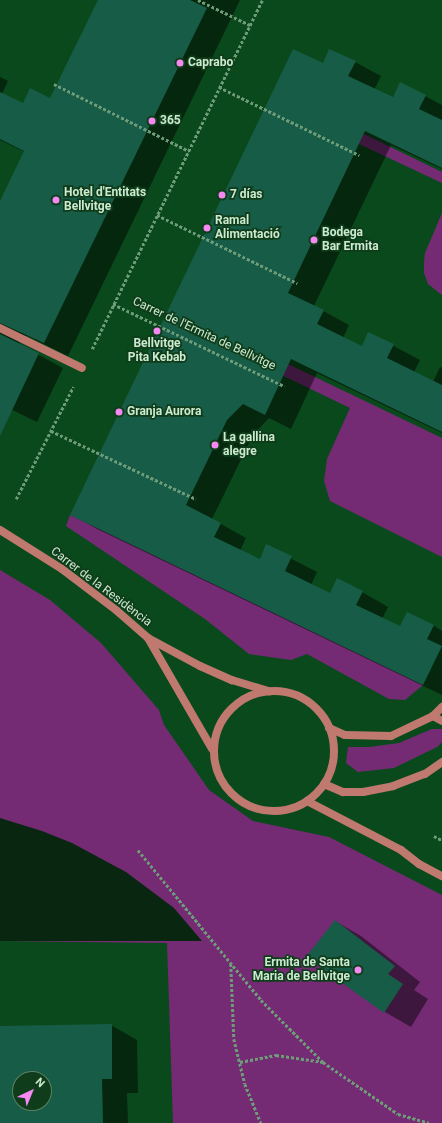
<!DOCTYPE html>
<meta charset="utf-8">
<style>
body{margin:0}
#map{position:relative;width:442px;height:1123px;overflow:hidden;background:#0a491c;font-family:Roboto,sans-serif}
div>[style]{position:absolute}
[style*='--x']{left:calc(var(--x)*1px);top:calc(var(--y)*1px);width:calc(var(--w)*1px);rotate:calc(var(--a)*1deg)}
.green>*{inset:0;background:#752b74}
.water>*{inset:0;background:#092710}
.shadow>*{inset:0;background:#0007}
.building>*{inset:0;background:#175c47}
.path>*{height:2.5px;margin-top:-1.25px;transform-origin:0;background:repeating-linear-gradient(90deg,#6e9c78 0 3px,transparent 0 5px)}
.pedestrian>*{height:8px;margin:-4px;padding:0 4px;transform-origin:4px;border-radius:4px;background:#bf796f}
.minor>*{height:8px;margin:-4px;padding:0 4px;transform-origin:4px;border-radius:4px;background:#bf796f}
.minor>.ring{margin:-4px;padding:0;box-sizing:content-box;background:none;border:8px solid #bf796f;border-radius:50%}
.dots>*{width:11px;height:11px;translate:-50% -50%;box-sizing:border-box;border:2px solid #0f3c1a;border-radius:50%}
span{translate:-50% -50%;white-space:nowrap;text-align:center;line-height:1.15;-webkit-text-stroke:3.5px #0f3c1a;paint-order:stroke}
.poi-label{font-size:12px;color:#cceacf;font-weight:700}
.left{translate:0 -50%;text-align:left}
.right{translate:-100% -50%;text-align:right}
.street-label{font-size:12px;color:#cceacf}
.north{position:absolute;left:12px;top:1071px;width:40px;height:40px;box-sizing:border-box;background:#0f3c1a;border:1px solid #5b8262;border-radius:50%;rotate:44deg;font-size:11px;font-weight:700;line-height:16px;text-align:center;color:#cceacf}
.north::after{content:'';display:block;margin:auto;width:14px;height:18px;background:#f489f1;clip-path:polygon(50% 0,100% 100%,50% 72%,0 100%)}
</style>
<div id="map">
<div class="green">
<i style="clip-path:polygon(277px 92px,442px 172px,442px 183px,272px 103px)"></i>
<i style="clip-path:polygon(442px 213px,442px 295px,428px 284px,424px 273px,424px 262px,425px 253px)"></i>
<i style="clip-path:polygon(171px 308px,442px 438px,442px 557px,330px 501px,324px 481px,327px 459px,350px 408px,165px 319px)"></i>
<i style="clip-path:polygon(70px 515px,423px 685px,405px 700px,389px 699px,307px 654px,291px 660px,249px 654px,205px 619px,66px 526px)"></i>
<i style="clip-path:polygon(0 570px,50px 600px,101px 643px,159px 710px,164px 725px,209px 790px,253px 821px,329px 837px,442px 895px,442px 1123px,173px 1123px,167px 943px,0 941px)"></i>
<i style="clip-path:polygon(432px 729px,442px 729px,442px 742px,437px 747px,394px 768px,358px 772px,346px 763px,348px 747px,369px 747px,399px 743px)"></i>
</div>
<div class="water">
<i style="clip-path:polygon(0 818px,42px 831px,72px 843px,126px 872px,174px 908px,202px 941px,0 941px)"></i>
</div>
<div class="shadow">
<i style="clip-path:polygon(99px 0,240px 0,68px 356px,27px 336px,22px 337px,19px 340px,20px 345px,63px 368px,37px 422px,0 404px,0 203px,25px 152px,0 140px,0 77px,8px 81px,2px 94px,23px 104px,51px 100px)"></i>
<i style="clip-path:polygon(355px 62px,381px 76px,374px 90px,393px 99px,425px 96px,442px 105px,442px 169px,391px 145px,314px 306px,349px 325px,343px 338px,362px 347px,369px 333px,420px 360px,414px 372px,433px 382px,440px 367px,442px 368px,442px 433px,317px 373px,291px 429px,269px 418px,253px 435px,212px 519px,246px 538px,240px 551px,260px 560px,267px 546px,317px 572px,311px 585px,331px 595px,362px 592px,388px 607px,382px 619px,401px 628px,433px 625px,442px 631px,442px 695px,97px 529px,72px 514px,323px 64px)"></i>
<i style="clip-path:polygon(335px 921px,361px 936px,420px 982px,414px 990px,428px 999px,411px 1027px,385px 1012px,307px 956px)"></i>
<i style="clip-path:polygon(evenodd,111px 1025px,137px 1040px,138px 1093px,127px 1093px,128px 1123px,0 1123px,0 1027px,111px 1025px,20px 1079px,44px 1079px,44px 1103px,20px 1103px,20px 1079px)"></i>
</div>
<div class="building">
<i style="clip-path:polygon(98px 0,190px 0,207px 8px,44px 343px,0 323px,0 201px,24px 151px,0 139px,0 92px,23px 103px,30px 88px,50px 98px)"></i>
<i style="clip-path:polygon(293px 49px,323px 63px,329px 49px,356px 61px,348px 76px,393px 97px,400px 82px,426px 95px,419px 109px,442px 120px,442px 168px,365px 131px,288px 293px,324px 310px,317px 324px,362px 346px,368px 332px,394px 344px,387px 358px,442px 385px,442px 432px,291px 359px,265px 415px,243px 404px,227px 420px,186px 505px,221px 523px,214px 537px,260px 559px,266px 544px,292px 556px,285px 571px,330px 593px,337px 578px,363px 591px,356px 605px,400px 626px,407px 612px,434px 625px,427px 639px,442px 646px,423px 685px,70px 515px)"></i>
<i style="clip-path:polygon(0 334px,39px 353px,0 436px)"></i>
<i style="clip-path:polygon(335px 920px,395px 966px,388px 974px,403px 984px,384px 1013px,306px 957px)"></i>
<i style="clip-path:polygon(evenodd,112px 1024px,112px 1079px,102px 1079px,103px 1123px,0 1123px,0 1026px,112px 1024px,20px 1079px,44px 1079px,44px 1103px,20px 1103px,20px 1079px)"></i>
</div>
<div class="path">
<i style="--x:198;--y:0;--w:58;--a:25.7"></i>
<i style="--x:54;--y:84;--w:151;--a:26.4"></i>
<i style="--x:219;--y:87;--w:156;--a:25.9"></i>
<i style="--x:157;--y:215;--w:156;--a:25.9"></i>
<i style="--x:113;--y:304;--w:190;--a:25.6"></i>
<i style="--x:92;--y:349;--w:388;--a:-64"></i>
<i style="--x:51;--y:431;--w:160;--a:25.1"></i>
<i style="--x:16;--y:499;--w:126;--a:-63"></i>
<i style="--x:434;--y:836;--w:9;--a:27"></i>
<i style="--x:138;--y:850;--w:194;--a:50.6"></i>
<i style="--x:261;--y:1000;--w:88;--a:45"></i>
<i style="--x:323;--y:1062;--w:91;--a:34.7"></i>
<i style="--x:398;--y:1114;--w:32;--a:16"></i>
<i style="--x:231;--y:964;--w:75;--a:87.7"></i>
<i style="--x:234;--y:1039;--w:46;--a:76.3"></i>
<i style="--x:245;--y:1084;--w:42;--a:67.7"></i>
<i style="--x:240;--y:1062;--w:37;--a:-11"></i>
<i style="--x:276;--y:1055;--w:48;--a:8.5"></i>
</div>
<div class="pedestrian">
<i style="--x:0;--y:328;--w:91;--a:26"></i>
</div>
<div class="minor">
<i style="--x:0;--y:530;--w:73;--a:32.2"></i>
<i style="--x:62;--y:569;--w:68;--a:37.2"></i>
<i style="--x:116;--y:610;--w:43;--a:41.2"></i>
<i style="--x:148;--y:638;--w:59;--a:28.3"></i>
<i style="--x:200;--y:666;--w:35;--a:24"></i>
<i style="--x:232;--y:680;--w:39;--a:17"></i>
<i style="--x:148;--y:638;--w:128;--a:60"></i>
<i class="ring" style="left:214px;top:691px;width:112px;height:112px"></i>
<i style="--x:433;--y:716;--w:10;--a:29"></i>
<i style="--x:329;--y:728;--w:17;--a:24"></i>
<i style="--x:345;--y:735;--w:46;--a:1.2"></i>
<i style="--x:391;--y:736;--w:47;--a:-25.5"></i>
<i style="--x:433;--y:716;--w:13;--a:-45"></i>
<i style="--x:324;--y:784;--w:21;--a:23"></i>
<i style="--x:343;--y:792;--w:20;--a:0"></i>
<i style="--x:363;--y:792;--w:31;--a:-11"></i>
<i style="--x:393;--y:786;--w:34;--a:-21"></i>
<i style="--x:425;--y:774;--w:21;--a:-35"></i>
<i style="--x:307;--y:801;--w:106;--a:27.5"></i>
<i style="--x:401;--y:850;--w:23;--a:38"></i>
<i style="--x:419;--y:864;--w:26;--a:28"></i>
</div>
<div class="dots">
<i style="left:180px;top:63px;background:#f489f1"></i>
<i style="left:152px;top:121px;background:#f489f1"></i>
<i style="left:222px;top:195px;background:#f489f1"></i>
<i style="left:56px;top:200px;background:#f489f1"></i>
<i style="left:207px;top:228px;background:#f489f1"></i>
<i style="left:314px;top:240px;background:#f489f1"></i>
<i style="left:157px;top:331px;background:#f489f1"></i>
<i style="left:119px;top:412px;background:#f489f1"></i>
<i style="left:215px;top:445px;background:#f489f1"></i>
<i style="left:358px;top:970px;background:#f489f1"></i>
</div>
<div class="poi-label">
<span class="left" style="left:188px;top:63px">Caprabo</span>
<span class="left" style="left:160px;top:121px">365</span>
<span class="left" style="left:64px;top:200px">Hotel d'Entitats<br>Bellvitge</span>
<span class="left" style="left:230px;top:195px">7 días</span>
<span class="left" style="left:215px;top:228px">Ramal<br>Alimentació</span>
<span class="left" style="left:322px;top:240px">Bodega<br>Bar Ermita</span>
<span style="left:157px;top:351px">Bellvitge<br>Pita Kebab</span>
<span class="left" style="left:127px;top:412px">Granja Aurora</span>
<span class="left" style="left:223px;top:445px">La gallina<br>alegre</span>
<span class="right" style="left:350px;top:970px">Ermita de Santa<br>Maria de Bellvitge</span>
</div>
<div class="street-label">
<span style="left:204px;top:334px;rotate:25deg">Carrer de l'Ermita de Bellvitge</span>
<span style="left:101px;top:587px;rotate:37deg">Carrer de la Residència</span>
</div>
<div class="north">N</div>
</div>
